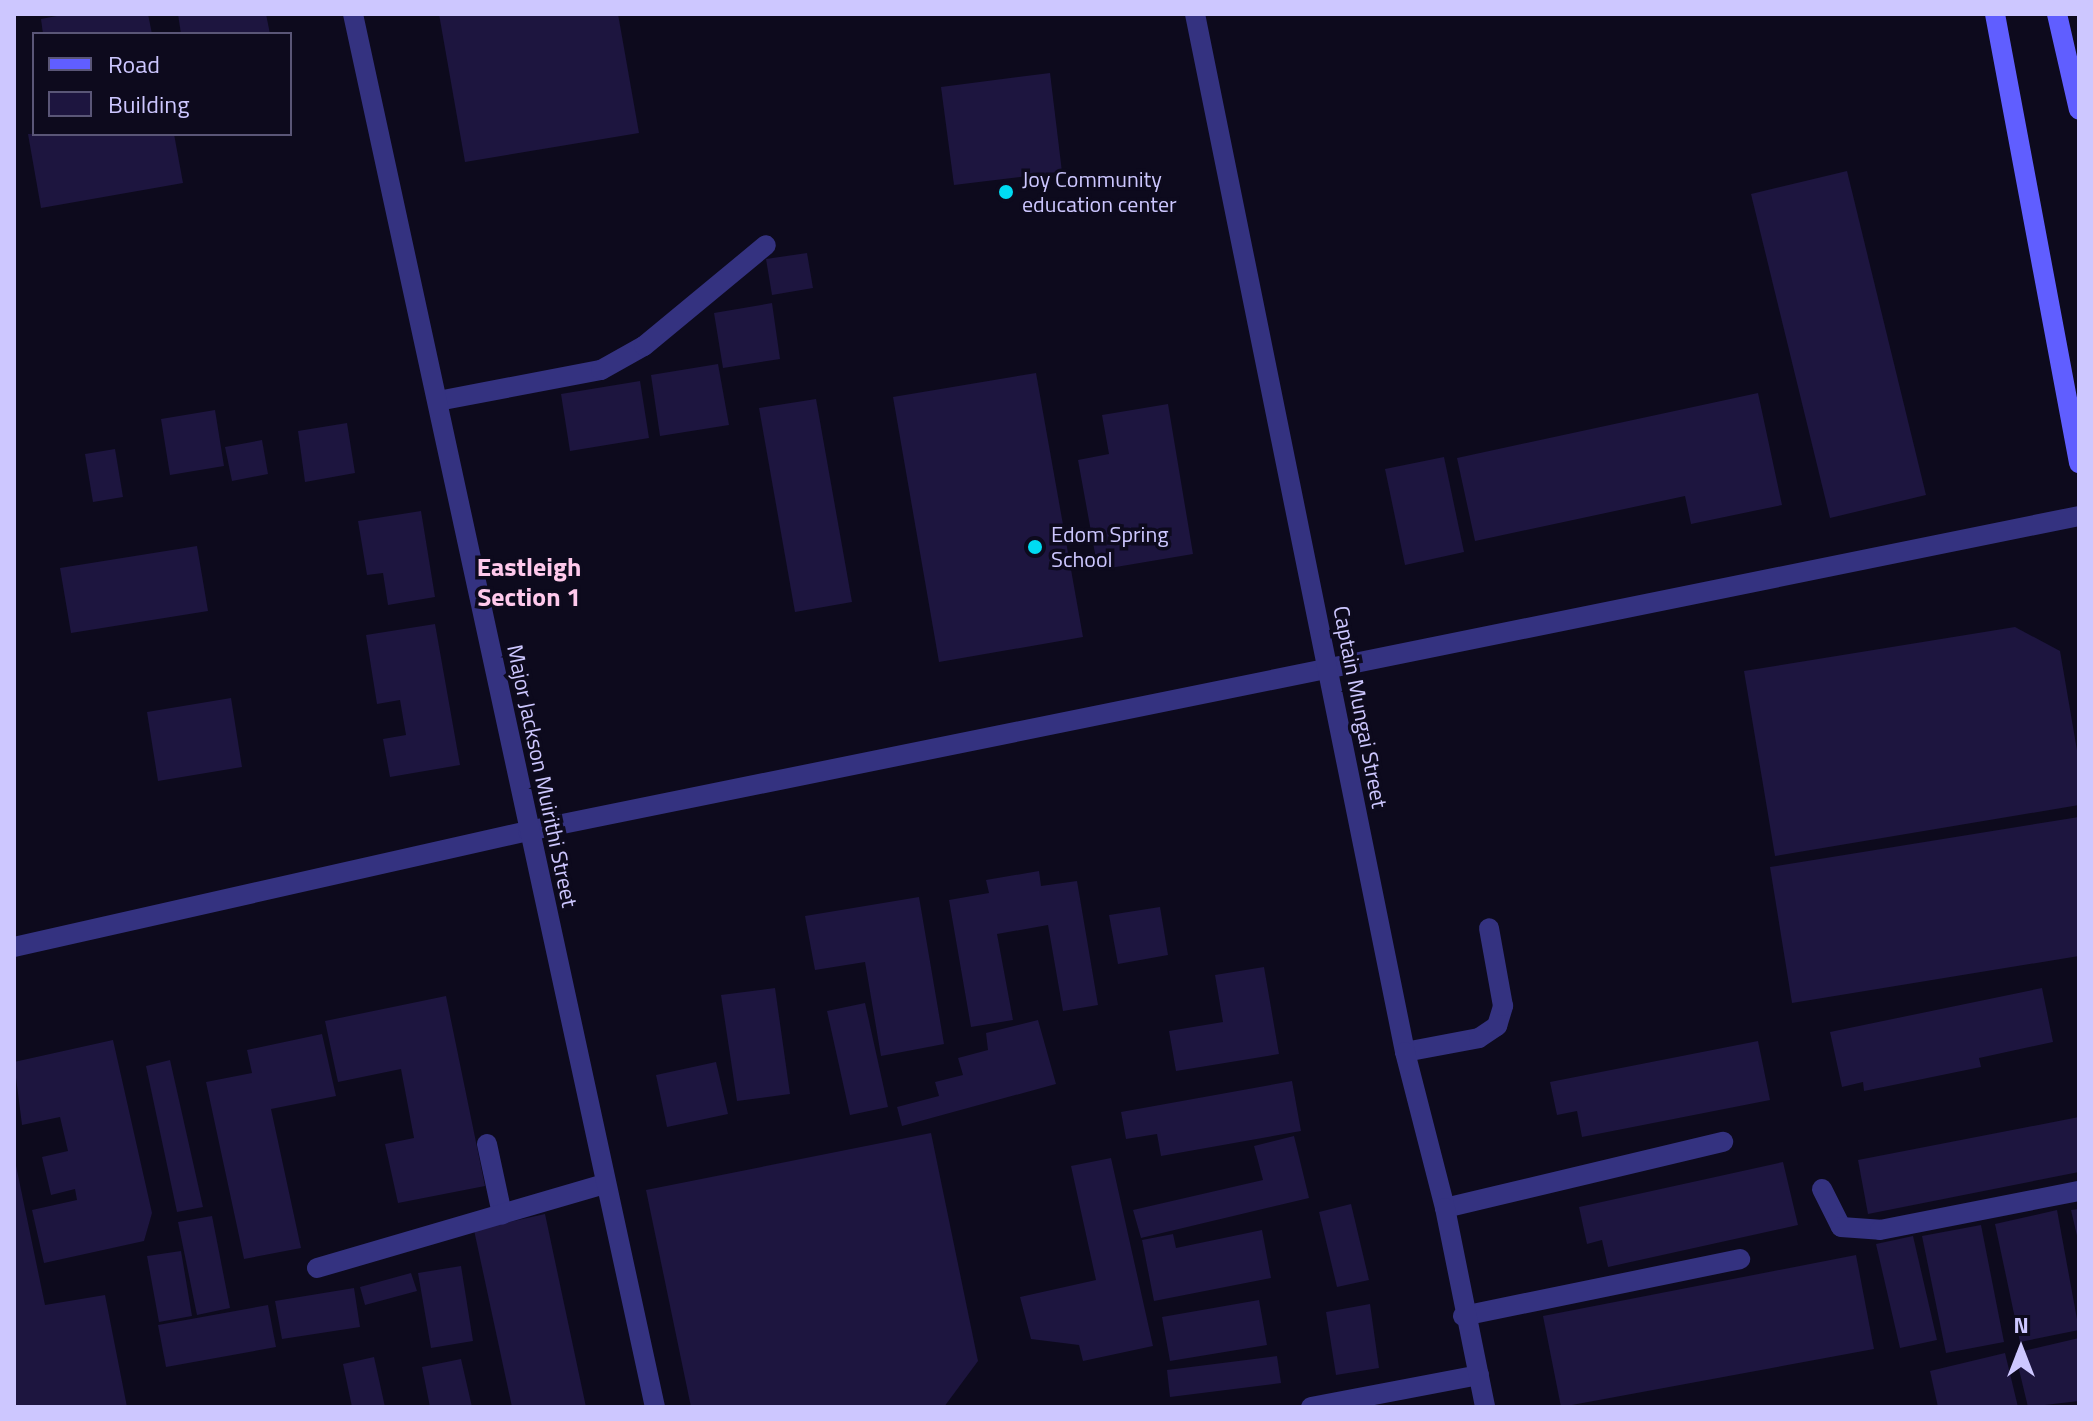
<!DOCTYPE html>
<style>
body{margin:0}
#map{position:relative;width:2093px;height:1421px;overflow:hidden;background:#0d0a1d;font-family:"Titillium Web",sans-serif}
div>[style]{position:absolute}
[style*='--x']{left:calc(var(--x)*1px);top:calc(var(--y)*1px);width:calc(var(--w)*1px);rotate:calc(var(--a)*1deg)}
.building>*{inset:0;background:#1d153f}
.service>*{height:20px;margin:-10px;padding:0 10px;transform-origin:10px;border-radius:10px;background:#343280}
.minor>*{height:20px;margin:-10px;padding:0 10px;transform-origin:10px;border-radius:10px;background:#343280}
.tertiary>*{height:20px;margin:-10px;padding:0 10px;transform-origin:10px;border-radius:10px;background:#343280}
.secondary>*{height:20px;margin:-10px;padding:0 10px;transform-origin:10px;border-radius:10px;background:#605eff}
.dots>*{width:22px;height:22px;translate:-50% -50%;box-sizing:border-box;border:4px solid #0d0a1d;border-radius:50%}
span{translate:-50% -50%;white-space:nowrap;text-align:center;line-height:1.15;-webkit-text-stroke:7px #0d0a1d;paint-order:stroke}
.poi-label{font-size:22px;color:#cdc7ff}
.left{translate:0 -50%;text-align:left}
.street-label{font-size:22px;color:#cdc7ff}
.quarter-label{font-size:26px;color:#ffc9ec;font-weight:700}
.frame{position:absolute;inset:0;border:16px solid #cdc7ff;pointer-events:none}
.legend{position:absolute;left:32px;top:32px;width:260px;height:104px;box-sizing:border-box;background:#0d0a1d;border:2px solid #5a5677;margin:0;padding:10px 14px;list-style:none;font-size:24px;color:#cdc7ff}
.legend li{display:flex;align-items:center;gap:16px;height:40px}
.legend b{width:40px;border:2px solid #5a5677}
.north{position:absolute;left:1981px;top:1309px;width:80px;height:80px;-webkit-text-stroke:6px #0d0a1d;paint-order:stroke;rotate:0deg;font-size:22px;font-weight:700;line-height:32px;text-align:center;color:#cdc7ff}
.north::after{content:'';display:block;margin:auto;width:28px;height:36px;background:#cdc7ff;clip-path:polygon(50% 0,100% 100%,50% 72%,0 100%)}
</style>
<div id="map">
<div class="building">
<i style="clip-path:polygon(67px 14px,148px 14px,152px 34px,43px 34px,41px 19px)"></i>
<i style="clip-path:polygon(178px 14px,266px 14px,270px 34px,181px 34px)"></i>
<i style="clip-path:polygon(439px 14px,618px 14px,639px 133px,465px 162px)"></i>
<i style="clip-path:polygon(1050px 73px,1062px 172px,954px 185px,941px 87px)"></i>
<i style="clip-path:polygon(28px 134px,174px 134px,183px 183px,41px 208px)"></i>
<i style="clip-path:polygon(1847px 171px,1926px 495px,1830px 518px,1751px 194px)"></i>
<i style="clip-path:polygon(807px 253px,813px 288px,772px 295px,766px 259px)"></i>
<i style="clip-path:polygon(772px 303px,780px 359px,723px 368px,714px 313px)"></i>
<i style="clip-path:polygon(718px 364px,729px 425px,660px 436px,651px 375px)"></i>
<i style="clip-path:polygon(1036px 373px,1083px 637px,939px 662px,893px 397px)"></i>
<i style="clip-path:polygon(640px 381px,649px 438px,570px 451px,561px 394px)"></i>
<i style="clip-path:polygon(1758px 393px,1782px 505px,1691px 524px,1685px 496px,1475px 541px,1457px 458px)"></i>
<i style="clip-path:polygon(816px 399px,852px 602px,795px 612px,759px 408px)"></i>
<i style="clip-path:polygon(1168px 404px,1193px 554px,1098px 570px,1078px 460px,1109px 454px,1102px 415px)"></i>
<i style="clip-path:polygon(215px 410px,224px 466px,170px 475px,161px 419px)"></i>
<i style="clip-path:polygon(347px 423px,355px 473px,305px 482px,298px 431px)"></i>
<i style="clip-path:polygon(262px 440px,268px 474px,232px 481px,225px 447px)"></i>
<i style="clip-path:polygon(115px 449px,123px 497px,93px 502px,85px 454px)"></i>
<i style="clip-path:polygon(1444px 457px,1464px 552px,1405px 565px,1385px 469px)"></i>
<i style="clip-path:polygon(421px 511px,435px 597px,388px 605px,383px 573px,367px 575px,358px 521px)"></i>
<i style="clip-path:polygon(197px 546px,208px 611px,71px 633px,60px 568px)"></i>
<i style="clip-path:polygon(435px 624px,460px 765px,390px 777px,383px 739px,406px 735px,400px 700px,377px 704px,366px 635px)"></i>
<i style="clip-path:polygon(2015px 627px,2060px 651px,2079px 762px,2079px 805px,1775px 856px,1744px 671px)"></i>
<i style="clip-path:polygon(231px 698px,242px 767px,158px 781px,147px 712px)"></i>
<i style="clip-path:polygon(2079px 817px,2079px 956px,1792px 1003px,1770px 867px)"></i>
<i style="clip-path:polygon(1039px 871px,1041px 886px,1077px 881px,1098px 1005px,1063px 1011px,1048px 925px,997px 934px,1013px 1020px,971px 1027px,949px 900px,989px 893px,986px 880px)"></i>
<i style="clip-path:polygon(919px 897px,944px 1044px,881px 1056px,865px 962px,815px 970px,805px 916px)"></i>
<i style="clip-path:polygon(1160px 907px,1168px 955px,1118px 964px,1109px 915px)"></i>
<i style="clip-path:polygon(1264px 967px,1279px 1054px,1176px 1071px,1169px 1031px,1223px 1022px,1215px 975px)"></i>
<i style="clip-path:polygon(775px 988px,790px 1094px,737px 1101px,721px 995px)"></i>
<i style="clip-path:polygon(2042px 988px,2053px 1042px,1979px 1058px,1981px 1067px,1864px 1091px,1863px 1082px,1842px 1087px,1830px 1032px)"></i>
<i style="clip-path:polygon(446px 996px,485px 1186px,398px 1203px,385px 1144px,414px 1138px,401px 1069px,338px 1082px,325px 1021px)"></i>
<i style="clip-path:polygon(865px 1003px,888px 1107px,850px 1115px,827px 1011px)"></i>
<i style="clip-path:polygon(1038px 1020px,1056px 1084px,902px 1126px,897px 1107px,939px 1096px,935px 1082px,963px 1075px,958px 1058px,988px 1050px,986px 1033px)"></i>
<i style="clip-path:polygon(322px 1034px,336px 1096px,271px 1109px,301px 1248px,244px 1259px,206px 1082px,252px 1073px,247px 1050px)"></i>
<i style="clip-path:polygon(113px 1040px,152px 1213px,144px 1241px,44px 1263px,32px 1210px,77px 1200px,75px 1189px,51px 1195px,42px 1157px,68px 1151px,60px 1117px,22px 1125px,14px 1062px)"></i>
<i style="clip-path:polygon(1758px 1041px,1770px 1100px,1582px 1137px,1577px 1111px,1557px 1115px,1550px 1082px)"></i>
<i style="clip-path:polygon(170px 1060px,203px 1207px,177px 1212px,146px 1066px)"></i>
<i style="clip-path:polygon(716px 1062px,728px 1114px,667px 1127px,656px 1075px)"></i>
<i style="clip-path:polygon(1292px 1081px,1301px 1131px,1161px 1156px,1157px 1134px,1126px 1139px,1121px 1112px)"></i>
<i style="clip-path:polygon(2079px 1117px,2079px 1172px,1868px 1214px,1858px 1160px)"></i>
<i style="clip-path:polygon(931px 1133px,978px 1361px,944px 1407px,691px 1407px,646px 1190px)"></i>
<i style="clip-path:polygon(1294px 1136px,1309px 1198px,1141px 1238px,1133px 1210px,1263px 1180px,1254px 1146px)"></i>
<i style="clip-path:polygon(14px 1156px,45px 1305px,105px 1295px,127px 1407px,14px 1407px)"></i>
<i style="clip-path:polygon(1111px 1158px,1153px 1346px,1083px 1361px,1079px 1345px,1031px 1339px,1020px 1297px,1096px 1280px,1071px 1166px)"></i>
<i style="clip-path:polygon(1783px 1162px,1798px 1225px,1608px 1267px,1602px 1240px,1587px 1244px,1579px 1207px)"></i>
<i style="clip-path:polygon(1351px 1204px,1369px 1280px,1337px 1287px,1319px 1212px)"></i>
<i style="clip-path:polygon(2079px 1209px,2079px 1240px,2078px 1240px,2071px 1210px)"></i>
<i style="clip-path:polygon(2057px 1210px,2079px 1330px,2020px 1342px,1995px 1224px)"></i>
<i style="clip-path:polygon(545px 1214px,586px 1407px,512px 1407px,474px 1230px)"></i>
<i style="clip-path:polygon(212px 1216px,230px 1308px,197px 1315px,178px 1222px)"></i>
<i style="clip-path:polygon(1981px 1225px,2004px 1342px,1946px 1353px,1922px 1236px)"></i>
<i style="clip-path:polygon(1262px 1230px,1271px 1278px,1154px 1301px,1142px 1240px,1173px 1234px,1176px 1248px)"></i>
<i style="clip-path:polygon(1913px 1236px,1937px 1340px,1900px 1348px,1876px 1244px)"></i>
<i style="clip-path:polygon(181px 1251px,192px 1316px,159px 1322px,147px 1256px)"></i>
<i style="clip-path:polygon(1856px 1255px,1874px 1349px,1561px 1407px,1543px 1316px)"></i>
<i style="clip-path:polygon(461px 1266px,473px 1341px,431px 1348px,418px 1273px)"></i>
<i style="clip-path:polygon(411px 1273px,417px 1291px,365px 1305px,360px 1287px)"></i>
<i style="clip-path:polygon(354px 1288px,360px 1327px,282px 1339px,275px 1301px)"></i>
<i style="clip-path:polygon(1259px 1300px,1267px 1345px,1170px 1361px,1162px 1317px)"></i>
<i style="clip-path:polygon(1370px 1304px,1379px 1368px,1336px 1375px,1326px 1312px)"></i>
<i style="clip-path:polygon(268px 1305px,276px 1347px,166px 1367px,158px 1325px)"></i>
<i style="clip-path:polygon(2079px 1338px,2079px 1401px,2028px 1407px,2015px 1353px)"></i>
<i style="clip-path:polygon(2005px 1353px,2018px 1407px,1938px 1407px,1930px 1371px)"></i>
<i style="clip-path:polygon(1277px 1356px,1281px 1383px,1170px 1397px,1167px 1370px)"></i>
<i style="clip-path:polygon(374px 1357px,385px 1407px,352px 1407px,343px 1364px)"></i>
<i style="clip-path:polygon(461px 1359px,472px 1407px,430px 1407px,422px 1367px)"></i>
</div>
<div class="service">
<i style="--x:438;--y:401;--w:166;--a:-10.8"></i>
<i style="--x:601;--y:370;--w:49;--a:-29.2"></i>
<i style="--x:644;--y:346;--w:158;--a:-39.6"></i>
<i style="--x:1405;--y:1052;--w:75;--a:-10.7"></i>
<i style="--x:1479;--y:1038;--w:22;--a:-34"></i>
<i style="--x:1497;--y:1026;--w:21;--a:-73"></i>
<i style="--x:1503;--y:1006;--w:79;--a:-100.2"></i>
<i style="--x:487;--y:1144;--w:72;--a:77.9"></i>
<i style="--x:1822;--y:1189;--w:42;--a:63.4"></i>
<i style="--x:1841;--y:1227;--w:39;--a:4"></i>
<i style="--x:1880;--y:1230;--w:203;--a:-11.1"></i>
<i style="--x:1445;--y:1208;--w:286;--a:-13.4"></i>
<i style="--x:317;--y:1268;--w:300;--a:-16.3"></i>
<i style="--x:1463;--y:1316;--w:283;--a:-11.6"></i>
</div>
<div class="minor">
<i style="--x:14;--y:947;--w:527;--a:-12.72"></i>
<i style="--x:528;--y:831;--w:1583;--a:-11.48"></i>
<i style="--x:1311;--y:1407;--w:171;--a:-10.8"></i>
</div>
<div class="tertiary">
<i style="--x:353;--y:14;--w:1425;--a:77.77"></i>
<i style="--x:1195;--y:14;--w:1059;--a:78.56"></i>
<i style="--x:1405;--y:1052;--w:161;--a:75.6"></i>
<i style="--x:1445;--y:1208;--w:203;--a:78.6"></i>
</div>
<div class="secondary">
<i style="--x:1995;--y:14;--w:457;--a:79.4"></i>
<i style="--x:2057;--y:14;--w:98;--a:77.1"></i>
</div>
<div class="dots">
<i style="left:1006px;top:192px;background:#00dbf2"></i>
<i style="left:1035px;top:547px;background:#00dbf2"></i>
</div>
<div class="poi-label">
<span class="left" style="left:1022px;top:192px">Joy Community<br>education center</span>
<span class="left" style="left:1051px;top:547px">Edom Spring<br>School</span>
</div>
<div class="street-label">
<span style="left:1360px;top:707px;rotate:79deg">Captain Mungai Street</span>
<span style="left:542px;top:776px;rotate:78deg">Major Jackson Muirithi Street</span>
</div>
<div class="quarter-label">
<span style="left:529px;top:582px">Eastleigh<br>Section 1</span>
</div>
<div class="frame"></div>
<ul class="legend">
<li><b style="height:10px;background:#605eff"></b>Road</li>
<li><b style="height:22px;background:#1d153f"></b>Building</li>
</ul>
<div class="north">N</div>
</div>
